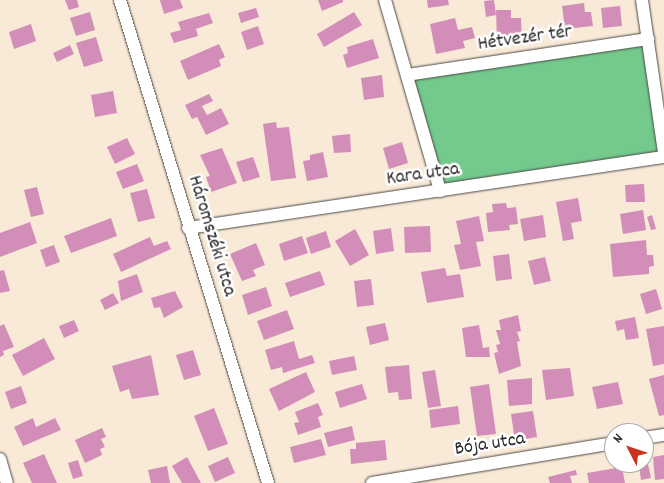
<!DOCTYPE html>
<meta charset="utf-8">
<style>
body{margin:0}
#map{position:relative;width:664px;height:483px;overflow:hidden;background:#f9e9d7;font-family:Dekko,sans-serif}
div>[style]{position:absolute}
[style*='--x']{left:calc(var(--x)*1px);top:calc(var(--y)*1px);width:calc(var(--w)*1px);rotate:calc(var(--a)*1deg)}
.green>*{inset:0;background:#74c98d}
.building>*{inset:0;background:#d28eb8}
.roads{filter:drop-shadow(0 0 1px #4a4845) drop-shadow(0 0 1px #4a4845)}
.minor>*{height:12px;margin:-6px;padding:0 6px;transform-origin:6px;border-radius:6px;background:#fff}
span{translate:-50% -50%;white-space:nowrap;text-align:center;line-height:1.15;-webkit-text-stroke:5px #fff;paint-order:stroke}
.street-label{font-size:20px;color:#2b2b2b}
.north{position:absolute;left:604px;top:423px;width:50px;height:50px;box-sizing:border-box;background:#fff;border:1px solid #aaa;border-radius:50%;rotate:311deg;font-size:14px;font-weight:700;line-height:20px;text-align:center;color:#2b2b2b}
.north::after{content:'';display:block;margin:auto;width:18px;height:22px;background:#c8321e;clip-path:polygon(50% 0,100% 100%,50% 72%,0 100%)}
</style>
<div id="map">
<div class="green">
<i style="clip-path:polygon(648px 39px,664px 153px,440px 191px,407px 75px)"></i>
</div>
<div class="building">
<i style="clip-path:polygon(65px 0,77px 0,79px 7px,69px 10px)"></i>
<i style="clip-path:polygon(160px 0,180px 0,183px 8px,164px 14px)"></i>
<i style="clip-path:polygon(318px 0,343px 0,343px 2px,322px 11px)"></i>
<i style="clip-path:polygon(427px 0,448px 0,449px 5px,428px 8px)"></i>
<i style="clip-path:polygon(494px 0,496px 15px,486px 17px,484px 1px)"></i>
<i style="clip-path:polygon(584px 3px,585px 12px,591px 12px,593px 26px,565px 29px,562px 6px)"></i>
<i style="clip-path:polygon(620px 6px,622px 26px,603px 28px,601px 8px)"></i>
<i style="clip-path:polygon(256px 8px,259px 17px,241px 23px,238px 13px)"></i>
<i style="clip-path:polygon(496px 10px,511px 10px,511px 18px,521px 18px,522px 41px,497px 42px)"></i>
<i style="clip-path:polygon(90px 12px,95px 30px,76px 36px,70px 18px)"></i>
<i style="clip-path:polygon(354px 12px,362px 25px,324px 47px,317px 34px)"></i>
<i style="clip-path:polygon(209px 13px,213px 23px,196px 29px,198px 36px,174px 43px,170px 33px,181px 30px,178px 22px)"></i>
<i style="clip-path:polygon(455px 18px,458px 30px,472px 27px,475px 38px,463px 41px,465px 48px,436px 54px,430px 24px)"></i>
<i style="clip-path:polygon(31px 24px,36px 41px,14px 49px,9px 32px)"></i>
<i style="clip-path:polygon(258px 26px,264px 44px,247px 50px,241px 32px)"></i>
<i style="clip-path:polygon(96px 37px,103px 61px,84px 67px,76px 43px)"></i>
<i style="clip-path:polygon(373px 39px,379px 58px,347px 68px,343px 55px,348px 53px,347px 47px)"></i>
<i style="clip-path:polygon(219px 44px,225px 57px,219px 60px,221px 66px,188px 80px,180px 61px)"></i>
<i style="clip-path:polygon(70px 45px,74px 54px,57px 62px,53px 53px)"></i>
<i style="clip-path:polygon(382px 75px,384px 97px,364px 100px,361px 78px)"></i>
<i style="clip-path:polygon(113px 91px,117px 113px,95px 117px,91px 95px)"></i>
<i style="clip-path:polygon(209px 94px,213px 101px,202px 106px,207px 115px,221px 108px,229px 124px,206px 135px,197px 117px,192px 119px,185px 105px)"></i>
<i style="clip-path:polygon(276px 122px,277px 128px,289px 127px,296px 178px,271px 181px,263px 124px)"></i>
<i style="clip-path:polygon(350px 134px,351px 152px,334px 153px,332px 136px)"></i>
<i style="clip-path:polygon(127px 138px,135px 154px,115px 164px,107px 147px)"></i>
<i style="clip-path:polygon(402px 142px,408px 163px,389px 169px,383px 148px)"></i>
<i style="clip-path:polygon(222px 148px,237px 183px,211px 192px,206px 177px,210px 176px,200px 155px)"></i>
<i style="clip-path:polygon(323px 152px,328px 177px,307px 181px,303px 161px,310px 160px,310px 155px)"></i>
<i style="clip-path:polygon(253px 157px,260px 177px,243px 182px,236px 162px)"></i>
<i style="clip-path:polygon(137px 164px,144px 181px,123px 189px,116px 172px)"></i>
<i style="clip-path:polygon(644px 184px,645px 202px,626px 202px,625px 185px)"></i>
<i style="clip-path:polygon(37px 187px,44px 214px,31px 217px,24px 190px)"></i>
<i style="clip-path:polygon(147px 189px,155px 218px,138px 222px,130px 193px)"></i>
<i style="clip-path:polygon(578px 198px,582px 221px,571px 223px,574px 239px,563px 241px,556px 202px)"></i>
<i style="clip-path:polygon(506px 203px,507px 208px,516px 207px,518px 224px,509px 225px,510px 230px,488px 232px,486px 213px,493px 212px,492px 204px)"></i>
<i style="clip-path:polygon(643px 210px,646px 230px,623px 234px,620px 214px)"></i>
<i style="clip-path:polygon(543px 215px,546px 237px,524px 241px,520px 219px)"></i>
<i style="clip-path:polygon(652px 215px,656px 229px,651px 230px,647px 217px)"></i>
<i style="clip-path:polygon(479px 216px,484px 241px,476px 242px,481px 266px,460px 270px,454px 245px,461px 244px,456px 221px)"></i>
<i style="clip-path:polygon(111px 218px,117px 236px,71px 253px,64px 236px)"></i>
<i style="clip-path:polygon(30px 222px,37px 243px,0 257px,0 233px)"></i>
<i style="clip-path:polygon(430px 226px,431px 252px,405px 253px,404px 227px)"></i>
<i style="clip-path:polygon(391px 228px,394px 251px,376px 254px,373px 231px)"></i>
<i style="clip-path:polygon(355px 229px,369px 255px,350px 266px,335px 241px)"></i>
<i style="clip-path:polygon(326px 231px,331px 247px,311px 254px,306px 238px)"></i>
<i style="clip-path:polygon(302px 236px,308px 253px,284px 261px,279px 244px)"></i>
<i style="clip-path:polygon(150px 237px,154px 246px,167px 241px,171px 249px,121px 272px,113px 254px)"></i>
<i style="clip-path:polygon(646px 240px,647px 255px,653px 255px,654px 266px,649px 267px,649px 274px,613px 277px,610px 244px)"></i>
<i style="clip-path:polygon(256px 243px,265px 265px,253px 270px,256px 276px,242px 281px,230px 254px)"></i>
<i style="clip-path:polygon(54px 245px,60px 262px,46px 267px,40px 250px)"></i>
<i style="clip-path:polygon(509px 254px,512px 279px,496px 281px,493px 256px)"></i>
<i style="clip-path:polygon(545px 257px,551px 281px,534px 285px,528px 261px)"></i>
<i style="clip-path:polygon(445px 268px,447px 276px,460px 274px,464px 297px,427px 303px,421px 272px)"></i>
<i style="clip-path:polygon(4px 270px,10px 291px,0 293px,0 271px)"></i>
<i style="clip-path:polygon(320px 271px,325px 285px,290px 297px,285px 283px)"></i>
<i style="clip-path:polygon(137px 274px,143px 292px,121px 301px,118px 281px)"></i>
<i style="clip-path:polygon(371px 279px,374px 305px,357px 307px,354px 281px)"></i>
<i style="clip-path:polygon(266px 287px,272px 306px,248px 315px,242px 295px)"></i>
<i style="clip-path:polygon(656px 289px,662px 309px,646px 314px,640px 294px)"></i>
<i style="clip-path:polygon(175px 291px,183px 307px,164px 318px,160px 307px,154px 308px,151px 298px)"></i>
<i style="clip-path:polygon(113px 293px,119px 303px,105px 310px,100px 300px)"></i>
<i style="clip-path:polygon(287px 310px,294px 329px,264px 340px,257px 321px)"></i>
<i style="clip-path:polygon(518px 315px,521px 331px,517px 332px,520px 341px,517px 342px,521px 366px,499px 374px,494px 353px,498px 352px,496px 345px,500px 344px,496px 330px,501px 330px,499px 320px)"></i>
<i style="clip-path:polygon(635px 317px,639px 338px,626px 340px,624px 329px,617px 331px,615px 321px)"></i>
<i style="clip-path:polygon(74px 320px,79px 331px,64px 338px,59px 326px)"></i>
<i style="clip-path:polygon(385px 323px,389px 340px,370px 345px,366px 327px)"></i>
<i style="clip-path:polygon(4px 324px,14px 347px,3px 351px,4px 355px,0 357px,0 326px)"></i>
<i style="clip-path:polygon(479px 325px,483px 348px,489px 347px,490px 357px,466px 357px,462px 328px)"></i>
<i style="clip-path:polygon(664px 326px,664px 364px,653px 366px,646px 329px)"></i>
<i style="clip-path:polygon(44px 338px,55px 359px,23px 376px,12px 355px)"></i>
<i style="clip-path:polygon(294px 341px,299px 359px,312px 355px,315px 363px,283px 373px,282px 367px,271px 370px,265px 350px)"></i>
<i style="clip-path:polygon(193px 350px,201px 375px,184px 380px,176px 355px)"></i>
<i style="clip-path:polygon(151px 355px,159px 395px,132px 399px,129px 389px,120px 392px,112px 366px)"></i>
<i style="clip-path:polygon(354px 356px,357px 370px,332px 375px,329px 361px)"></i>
<i style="clip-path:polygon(409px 365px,412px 399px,399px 400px,398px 392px,388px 393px,385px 367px)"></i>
<i style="clip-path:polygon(570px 368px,574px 396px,546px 400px,542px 370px)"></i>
<i style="clip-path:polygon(435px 370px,441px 406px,428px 408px,422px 372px)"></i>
<i style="clip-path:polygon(306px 372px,315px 392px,279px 411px,269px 389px)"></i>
<i style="clip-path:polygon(664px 375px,664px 415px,659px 416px,649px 379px)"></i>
<i style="clip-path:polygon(532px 378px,532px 404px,509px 406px,507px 380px)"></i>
<i style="clip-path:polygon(618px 382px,623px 404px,597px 409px,592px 387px)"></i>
<i style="clip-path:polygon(362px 384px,367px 399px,340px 408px,335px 392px)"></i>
<i style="clip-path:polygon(489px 384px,496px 434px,477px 436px,470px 387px)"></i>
<i style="clip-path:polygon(21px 386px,27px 403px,11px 409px,5px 392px)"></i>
<i style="clip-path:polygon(318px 403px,323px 415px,318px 417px,321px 427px,298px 435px,294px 423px,299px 422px,295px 412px)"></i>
<i style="clip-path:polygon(458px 406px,460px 424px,431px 428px,429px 410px)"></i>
<i style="clip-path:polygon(214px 408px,228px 444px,208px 451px,194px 416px)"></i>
<i style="clip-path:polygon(533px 411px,537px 437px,515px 441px,511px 414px)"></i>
<i style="clip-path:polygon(33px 418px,36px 427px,55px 418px,61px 430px,23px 446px,14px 427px)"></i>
<i style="clip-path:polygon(352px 426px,355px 440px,328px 447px,324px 433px)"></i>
<i style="clip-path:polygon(102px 428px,106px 437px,101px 439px,105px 447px,100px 449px,102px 455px,85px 463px,75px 440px)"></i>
<i style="clip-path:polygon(321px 439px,326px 455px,294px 463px,290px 447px)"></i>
<i style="clip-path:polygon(385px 440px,387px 460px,351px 464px,350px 449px,356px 449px,356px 443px)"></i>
<i style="clip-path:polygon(44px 454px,57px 483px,32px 483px,23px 463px)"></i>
<i style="clip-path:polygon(664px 455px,664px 479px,655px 480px,653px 457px)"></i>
<i style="clip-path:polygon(187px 457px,201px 483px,182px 483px,172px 466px)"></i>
<i style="clip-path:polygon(228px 457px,235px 473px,215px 482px,208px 466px)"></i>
<i style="clip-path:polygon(78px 460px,83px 476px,73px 479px,68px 463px)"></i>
<i style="clip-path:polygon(648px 464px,651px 478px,641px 480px,639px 465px)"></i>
<i style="clip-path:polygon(167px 466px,170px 483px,151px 483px,148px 470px)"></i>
<i style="clip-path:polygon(622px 467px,625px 483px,589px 483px,587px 473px)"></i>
<i style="clip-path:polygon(576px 470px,577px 475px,570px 476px,572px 483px,550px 483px,548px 477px)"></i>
</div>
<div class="roads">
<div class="minor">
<i style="--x:120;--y:0;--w:505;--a:72.96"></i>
<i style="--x:385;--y:0;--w:199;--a:73.9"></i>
<i style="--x:642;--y:0;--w:155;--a:81.8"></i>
<i style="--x:407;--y:75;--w:244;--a:-8.5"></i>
<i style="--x:188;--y:228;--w:481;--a:-8.5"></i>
<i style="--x:644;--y:438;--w:20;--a:-9"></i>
<i style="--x:0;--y:459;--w:25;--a:74"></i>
<i style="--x:372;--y:483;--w:245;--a:-9.4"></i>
</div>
</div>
<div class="street-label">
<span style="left:525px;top:39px;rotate:-8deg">Hétvezér tér</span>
<span style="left:423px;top:175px;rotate:-8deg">Kara utca</span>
<span style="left:211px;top:236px;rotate:73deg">Háromszéki utca</span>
<span style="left:490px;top:445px;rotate:-9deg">Bója utca</span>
</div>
<div class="north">N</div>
</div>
